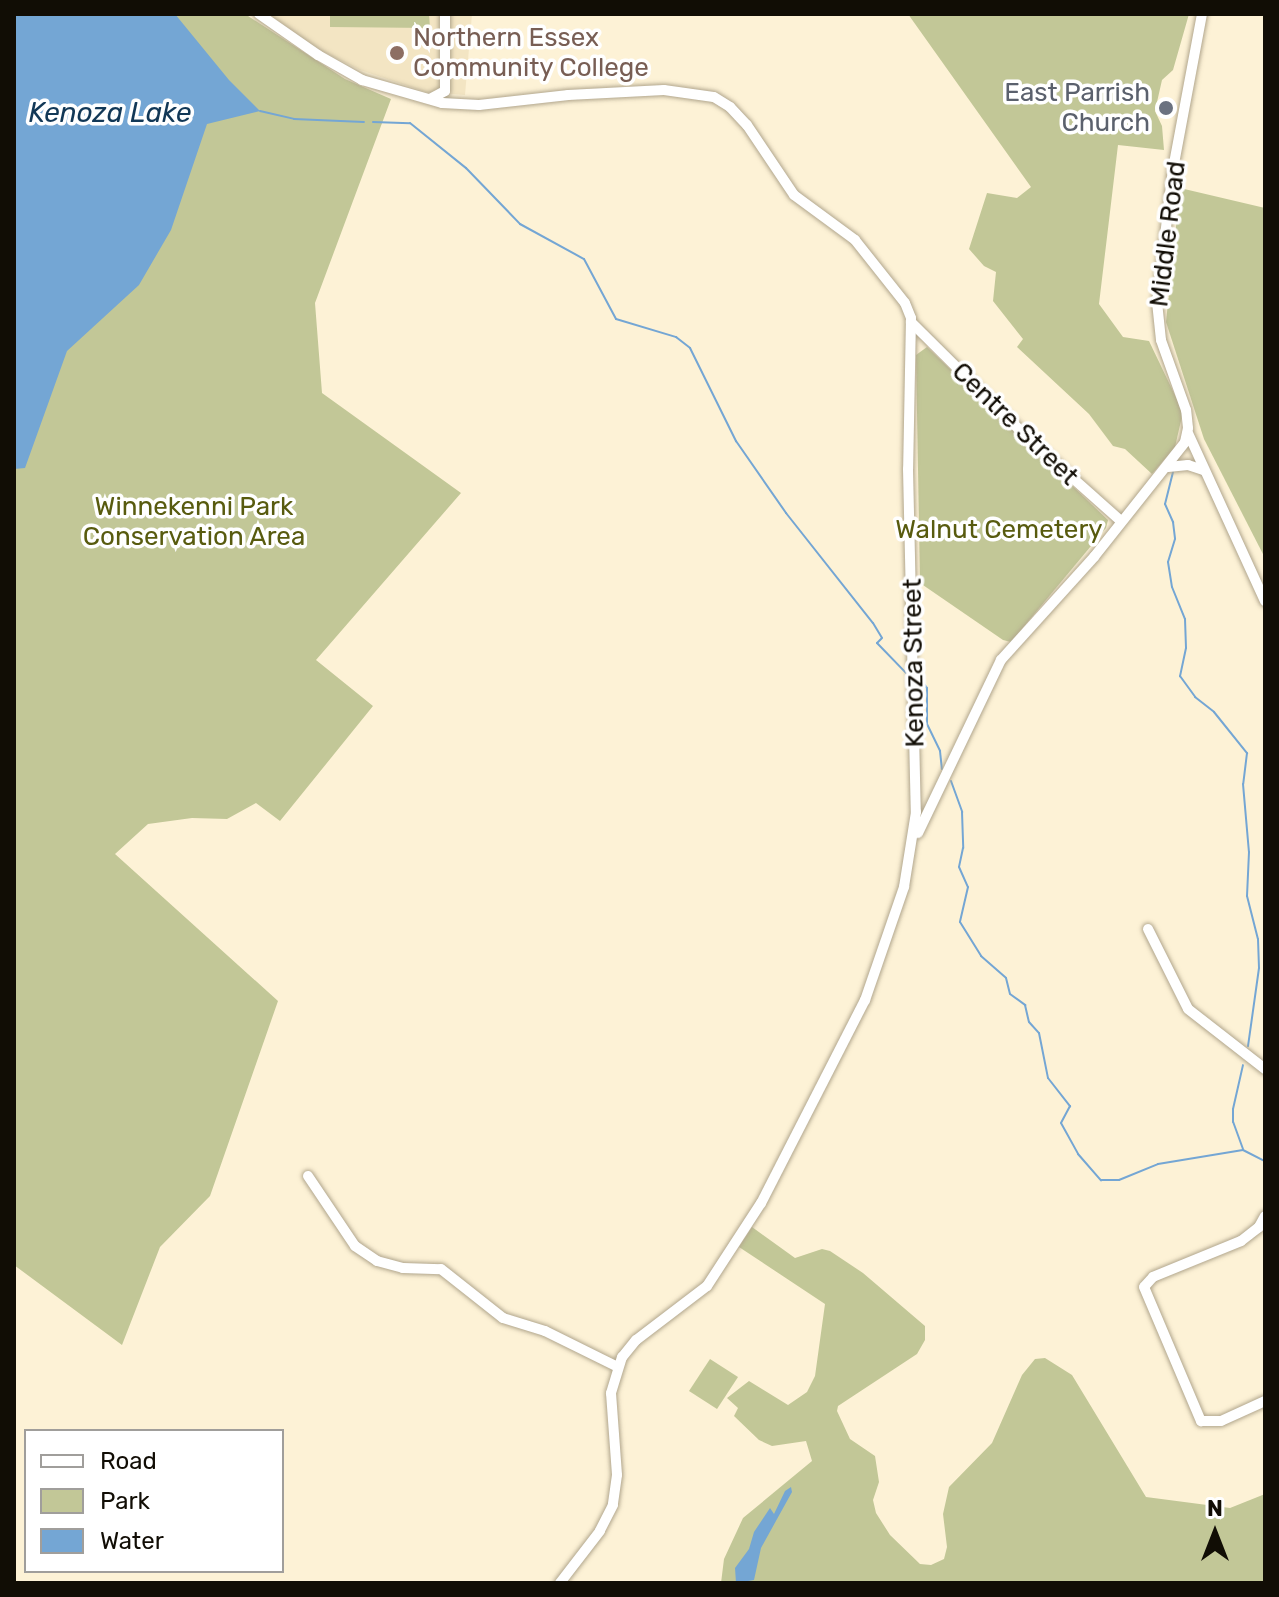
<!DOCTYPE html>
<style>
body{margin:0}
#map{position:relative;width:1279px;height:1597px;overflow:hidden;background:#fdf2d6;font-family:Rubik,sans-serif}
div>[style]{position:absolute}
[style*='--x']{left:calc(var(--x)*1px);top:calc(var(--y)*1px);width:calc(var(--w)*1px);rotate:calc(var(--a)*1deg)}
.built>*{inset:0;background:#f3e5c3}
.green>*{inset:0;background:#c2c797}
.water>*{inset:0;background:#74a6d4}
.stream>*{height:2px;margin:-1px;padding:0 1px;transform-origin:1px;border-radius:1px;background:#74a6d4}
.roads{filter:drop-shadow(0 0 2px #b1a68d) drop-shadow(0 0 2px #b1a68d)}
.minor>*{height:10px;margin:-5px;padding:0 5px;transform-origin:5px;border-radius:5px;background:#fff}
.dots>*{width:22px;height:22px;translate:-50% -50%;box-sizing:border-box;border:4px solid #fff;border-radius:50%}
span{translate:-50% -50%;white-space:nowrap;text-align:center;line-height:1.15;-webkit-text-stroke:7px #fff;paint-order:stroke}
.education-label{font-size:26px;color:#785e54}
.left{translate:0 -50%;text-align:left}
.worship-label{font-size:26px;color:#5b616d}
.right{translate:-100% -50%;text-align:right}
.street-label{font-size:26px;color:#110d05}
.park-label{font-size:26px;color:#585b0f}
.water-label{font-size:28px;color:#123857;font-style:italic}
.frame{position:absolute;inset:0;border:16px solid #110d05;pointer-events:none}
.legend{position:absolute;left:24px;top:1429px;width:260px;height:144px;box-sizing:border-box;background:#fff;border:2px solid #a09e9b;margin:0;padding:10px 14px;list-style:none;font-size:24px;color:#110d05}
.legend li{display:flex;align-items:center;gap:16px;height:40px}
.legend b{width:40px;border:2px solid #a09e9b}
.north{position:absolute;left:1175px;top:1493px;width:80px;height:80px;-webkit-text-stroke:6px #fff;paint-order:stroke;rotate:0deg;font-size:22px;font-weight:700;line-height:32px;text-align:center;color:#110d05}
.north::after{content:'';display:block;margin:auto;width:28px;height:36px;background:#110d05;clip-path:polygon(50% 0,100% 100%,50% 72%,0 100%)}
</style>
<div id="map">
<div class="built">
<i style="clip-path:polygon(269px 14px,472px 14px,465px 95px,426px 92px,360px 70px,316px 48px)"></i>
</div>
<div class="green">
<i style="clip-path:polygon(14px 14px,245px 14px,345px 79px,391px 99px,315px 303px,322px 393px,461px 493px,316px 660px,373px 706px,280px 821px,256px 803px,227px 819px,192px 818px,148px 824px,115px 854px,278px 1001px,210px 1196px,160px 1247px,122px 1345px,14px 1265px)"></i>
<i style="clip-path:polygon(330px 14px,429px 14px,430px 28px,330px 27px)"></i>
<i style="clip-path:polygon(908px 14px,1189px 14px,1173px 70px,1162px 80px,1155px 111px,1162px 126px,1164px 150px,1118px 145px,1099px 304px,1123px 337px,1149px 341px,1183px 412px,1175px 447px,1152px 474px,1125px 449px,1113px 446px,1089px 414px,1017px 347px,1023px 339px,993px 301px,996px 272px,984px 266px,969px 249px,987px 193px,1017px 198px,1031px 187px)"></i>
<i style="clip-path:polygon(1180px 188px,1265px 208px,1265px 558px,1204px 439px,1166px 322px)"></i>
<i style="clip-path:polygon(927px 347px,1108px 520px,1106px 528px,1011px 642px,1003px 640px,920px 583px,916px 355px)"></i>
<i style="clip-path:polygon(752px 1227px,795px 1258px,822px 1249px,830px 1251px,863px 1273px,925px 1326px,925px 1340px,917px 1354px,838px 1406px,837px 1411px,850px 1439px,875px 1456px,879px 1482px,873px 1500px,876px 1513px,890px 1535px,920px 1564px,931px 1565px,944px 1559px,947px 1547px,943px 1514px,949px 1487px,992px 1443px,1022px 1375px,1035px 1359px,1045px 1358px,1072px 1375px,1146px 1497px,1230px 1508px,1265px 1494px,1265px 1583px,721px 1583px,724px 1559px,743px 1518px,812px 1461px,806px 1441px,772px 1446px,759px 1440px,734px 1416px,738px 1408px,727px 1398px,749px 1381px,788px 1405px,807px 1392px,815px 1376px,825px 1304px,739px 1247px)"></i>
<i style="clip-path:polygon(710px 1359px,738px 1377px,717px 1409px,689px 1391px)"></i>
</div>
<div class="water">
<i style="clip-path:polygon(14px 14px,175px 14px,229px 80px,260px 111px,207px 124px,171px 230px,139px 285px,67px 351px,25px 468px,14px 469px)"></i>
<i style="clip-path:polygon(791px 1487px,792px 1492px,761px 1548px,754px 1580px,736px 1583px,735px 1568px,749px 1549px,754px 1532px,770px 1508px,774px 1514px,785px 1491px)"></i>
</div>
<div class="stream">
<i style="--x:260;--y:111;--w:35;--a:13"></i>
<i style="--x:294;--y:119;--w:70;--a:2.5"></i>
<i style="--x:373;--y:122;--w:37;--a:2"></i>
<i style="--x:410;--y:123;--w:72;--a:38.8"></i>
<i style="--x:466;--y:168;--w:78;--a:46"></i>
<i style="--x:520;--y:224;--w:73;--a:28.7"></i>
<i style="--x:584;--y:259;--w:68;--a:61.9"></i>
<i style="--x:616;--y:319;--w:63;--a:16.7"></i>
<i style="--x:676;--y:337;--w:18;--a:38"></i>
<i style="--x:690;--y:348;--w:104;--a:63.7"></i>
<i style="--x:736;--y:441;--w:88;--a:55.2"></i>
<i style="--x:786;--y:513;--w:140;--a:51.7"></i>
<i style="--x:873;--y:623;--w:17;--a:59"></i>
<i style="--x:882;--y:638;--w:7;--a:135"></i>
<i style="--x:877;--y:643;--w:43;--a:45.9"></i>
<i style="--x:1173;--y:472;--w:33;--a:104"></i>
<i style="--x:1165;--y:504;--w:20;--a:66"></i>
<i style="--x:1173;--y:522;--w:17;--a:83"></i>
<i style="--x:1175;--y:539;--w:24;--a:107"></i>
<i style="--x:1168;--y:562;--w:25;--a:81"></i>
<i style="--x:1172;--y:587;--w:35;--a:68"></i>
<i style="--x:1185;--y:619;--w:29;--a:88"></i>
<i style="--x:1186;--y:648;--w:29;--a:102"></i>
<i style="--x:1180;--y:676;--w:26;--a:54"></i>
<i style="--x:1195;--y:697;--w:24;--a:38"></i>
<i style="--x:1214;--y:712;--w:53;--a:51.2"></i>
<i style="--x:1247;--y:753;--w:31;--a:97"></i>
<i style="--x:1243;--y:784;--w:68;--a:85"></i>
<i style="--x:1249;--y:852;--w:44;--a:92.6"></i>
<i style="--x:1247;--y:896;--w:44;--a:75.7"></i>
<i style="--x:1258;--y:939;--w:29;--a:88"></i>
<i style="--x:1259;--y:968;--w:79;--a:98"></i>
<i style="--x:920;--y:678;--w:12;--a:55"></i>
<i style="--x:927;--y:688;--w:36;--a:90"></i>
<i style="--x:927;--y:724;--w:30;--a:64"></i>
<i style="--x:940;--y:751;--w:18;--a:84"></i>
<i style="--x:951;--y:781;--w:33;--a:70"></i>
<i style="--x:962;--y:812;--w:36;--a:88"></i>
<i style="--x:963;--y:848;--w:19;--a:102"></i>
<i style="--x:959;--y:867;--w:22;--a:66"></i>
<i style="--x:968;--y:887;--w:36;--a:103"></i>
<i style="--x:960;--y:922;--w:40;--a:58"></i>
<i style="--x:981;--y:956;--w:33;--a:41"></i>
<i style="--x:1006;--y:978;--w:16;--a:76"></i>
<i style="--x:1010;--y:994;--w:19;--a:36"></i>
<i style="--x:1025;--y:1005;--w:17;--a:77"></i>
<i style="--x:1029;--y:1022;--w:15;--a:48"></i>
<i style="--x:1039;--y:1033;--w:46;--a:78.7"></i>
<i style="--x:1048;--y:1078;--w:36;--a:52"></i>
<i style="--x:1070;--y:1106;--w:19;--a:118"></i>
<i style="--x:1061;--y:1123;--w:35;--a:61"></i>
<i style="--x:1078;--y:1154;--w:35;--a:49"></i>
<i style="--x:1101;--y:1180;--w:18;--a:0"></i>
<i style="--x:1119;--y:1180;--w:42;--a:-22.3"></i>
<i style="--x:1158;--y:1164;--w:86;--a:-9.4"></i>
<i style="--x:1243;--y:1150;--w:25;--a:27"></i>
<i style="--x:1243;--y:1149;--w:29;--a:-110"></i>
<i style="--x:1233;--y:1122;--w:13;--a:-90"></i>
<i style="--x:1233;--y:1109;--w:45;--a:-77.2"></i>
</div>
<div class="roads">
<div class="minor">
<i style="--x:259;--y:14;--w:72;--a:34.8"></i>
<i style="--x:318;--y:55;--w:51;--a:29.6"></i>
<i style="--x:362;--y:80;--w:83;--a:16"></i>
<i style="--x:442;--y:103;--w:37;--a:3"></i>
<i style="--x:479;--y:105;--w:90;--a:-6.4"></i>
<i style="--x:568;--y:95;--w:96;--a:-3"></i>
<i style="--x:664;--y:90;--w:50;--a:8"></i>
<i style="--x:714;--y:97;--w:19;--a:32"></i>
<i style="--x:730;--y:107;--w:25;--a:47"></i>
<i style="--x:747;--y:125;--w:84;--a:56.1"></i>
<i style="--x:794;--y:195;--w:76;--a:36.4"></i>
<i style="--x:855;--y:240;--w:80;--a:51.6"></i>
<i style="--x:905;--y:303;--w:16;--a:68"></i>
<i style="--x:911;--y:318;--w:151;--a:91.1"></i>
<i style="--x:908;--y:469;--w:343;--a:88.7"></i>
<i style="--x:916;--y:812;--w:76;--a:99.1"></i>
<i style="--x:904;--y:887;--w:120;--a:109"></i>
<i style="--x:865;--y:1000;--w:228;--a:117.1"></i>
<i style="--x:761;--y:1203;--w:99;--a:123"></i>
<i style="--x:707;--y:1286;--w:89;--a:142.7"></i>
<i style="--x:636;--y:1340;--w:22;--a:129"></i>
<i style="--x:622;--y:1357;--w:38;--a:107"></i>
<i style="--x:611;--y:1393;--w:82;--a:85.8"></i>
<i style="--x:617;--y:1475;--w:30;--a:98"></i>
<i style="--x:613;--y:1505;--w:29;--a:117"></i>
<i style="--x:600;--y:1531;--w:66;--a:127.6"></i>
<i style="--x:430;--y:99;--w:17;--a:-28"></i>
<i style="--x:445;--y:91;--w:77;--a:-90"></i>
<i style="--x:911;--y:322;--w:168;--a:44.8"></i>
<i style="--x:1030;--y:440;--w:122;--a:41.7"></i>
<i style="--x:1188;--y:433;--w:185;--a:65.4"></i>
<i style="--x:1168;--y:467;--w:20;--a:-6"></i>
<i style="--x:1188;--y:465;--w:16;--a:18"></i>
<i style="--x:918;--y:833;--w:192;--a:-64.4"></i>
<i style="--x:1001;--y:660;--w:139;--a:-47.9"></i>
<i style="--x:1094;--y:557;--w:147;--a:-51.6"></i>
<i style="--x:1185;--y:442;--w:14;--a:-78"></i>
<i style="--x:1188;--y:428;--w:18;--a:-96"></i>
<i style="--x:1186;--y:410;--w:74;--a:-109.7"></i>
<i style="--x:1161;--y:340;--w:37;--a:-96"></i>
<i style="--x:1157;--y:303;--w:135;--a:-83.2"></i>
<i style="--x:1173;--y:169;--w:158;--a:-79.4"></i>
<i style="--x:1148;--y:929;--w:89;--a:63.4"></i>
<i style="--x:1188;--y:1009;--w:98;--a:37.9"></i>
<i style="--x:308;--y:1176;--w:84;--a:56.1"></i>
<i style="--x:355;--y:1246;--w:27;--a:34"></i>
<i style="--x:377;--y:1261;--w:27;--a:15"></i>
<i style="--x:403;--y:1268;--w:38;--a:2"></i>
<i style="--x:441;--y:1269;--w:79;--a:38.3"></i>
<i style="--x:503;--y:1318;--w:44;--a:17.2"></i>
<i style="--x:545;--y:1331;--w:81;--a:26.3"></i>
<i style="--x:1265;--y:1216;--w:13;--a:119"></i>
<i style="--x:1259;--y:1227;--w:23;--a:142"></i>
<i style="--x:1241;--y:1241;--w:95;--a:157.8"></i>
<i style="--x:1153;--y:1277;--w:13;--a:132"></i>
<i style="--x:1144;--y:1287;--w:146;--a:67"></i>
<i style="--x:1201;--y:1421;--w:20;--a:0"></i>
<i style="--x:1221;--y:1421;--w:48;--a:-24.4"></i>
</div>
</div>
<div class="dots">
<i style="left:397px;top:53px;background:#8d6e63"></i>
<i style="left:1166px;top:108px;background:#6b7280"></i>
</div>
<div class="education-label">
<span class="left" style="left:413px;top:53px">Northern Essex<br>Community College</span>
</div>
<div class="worship-label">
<span class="right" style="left:1150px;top:108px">East Parrish<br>Church</span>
</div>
<div class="street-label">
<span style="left:1168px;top:234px;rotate:-83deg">Middle Road</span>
<span style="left:1015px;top:424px;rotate:44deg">Centre Street</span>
<span style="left:914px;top:663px;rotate:-91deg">Kenoza Street</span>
</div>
<div class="park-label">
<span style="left:194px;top:522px">Winnekenni Park<br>Conservation Area</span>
<span style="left:999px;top:530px">Walnut Cemetery</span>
</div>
<div class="water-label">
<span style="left:110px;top:113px">Kenoza Lake</span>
</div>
<div class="frame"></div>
<ul class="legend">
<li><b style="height:10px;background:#fff"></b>Road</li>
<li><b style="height:22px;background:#c2c797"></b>Park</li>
<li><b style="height:22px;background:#74a6d4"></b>Water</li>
</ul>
<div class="north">N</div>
</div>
